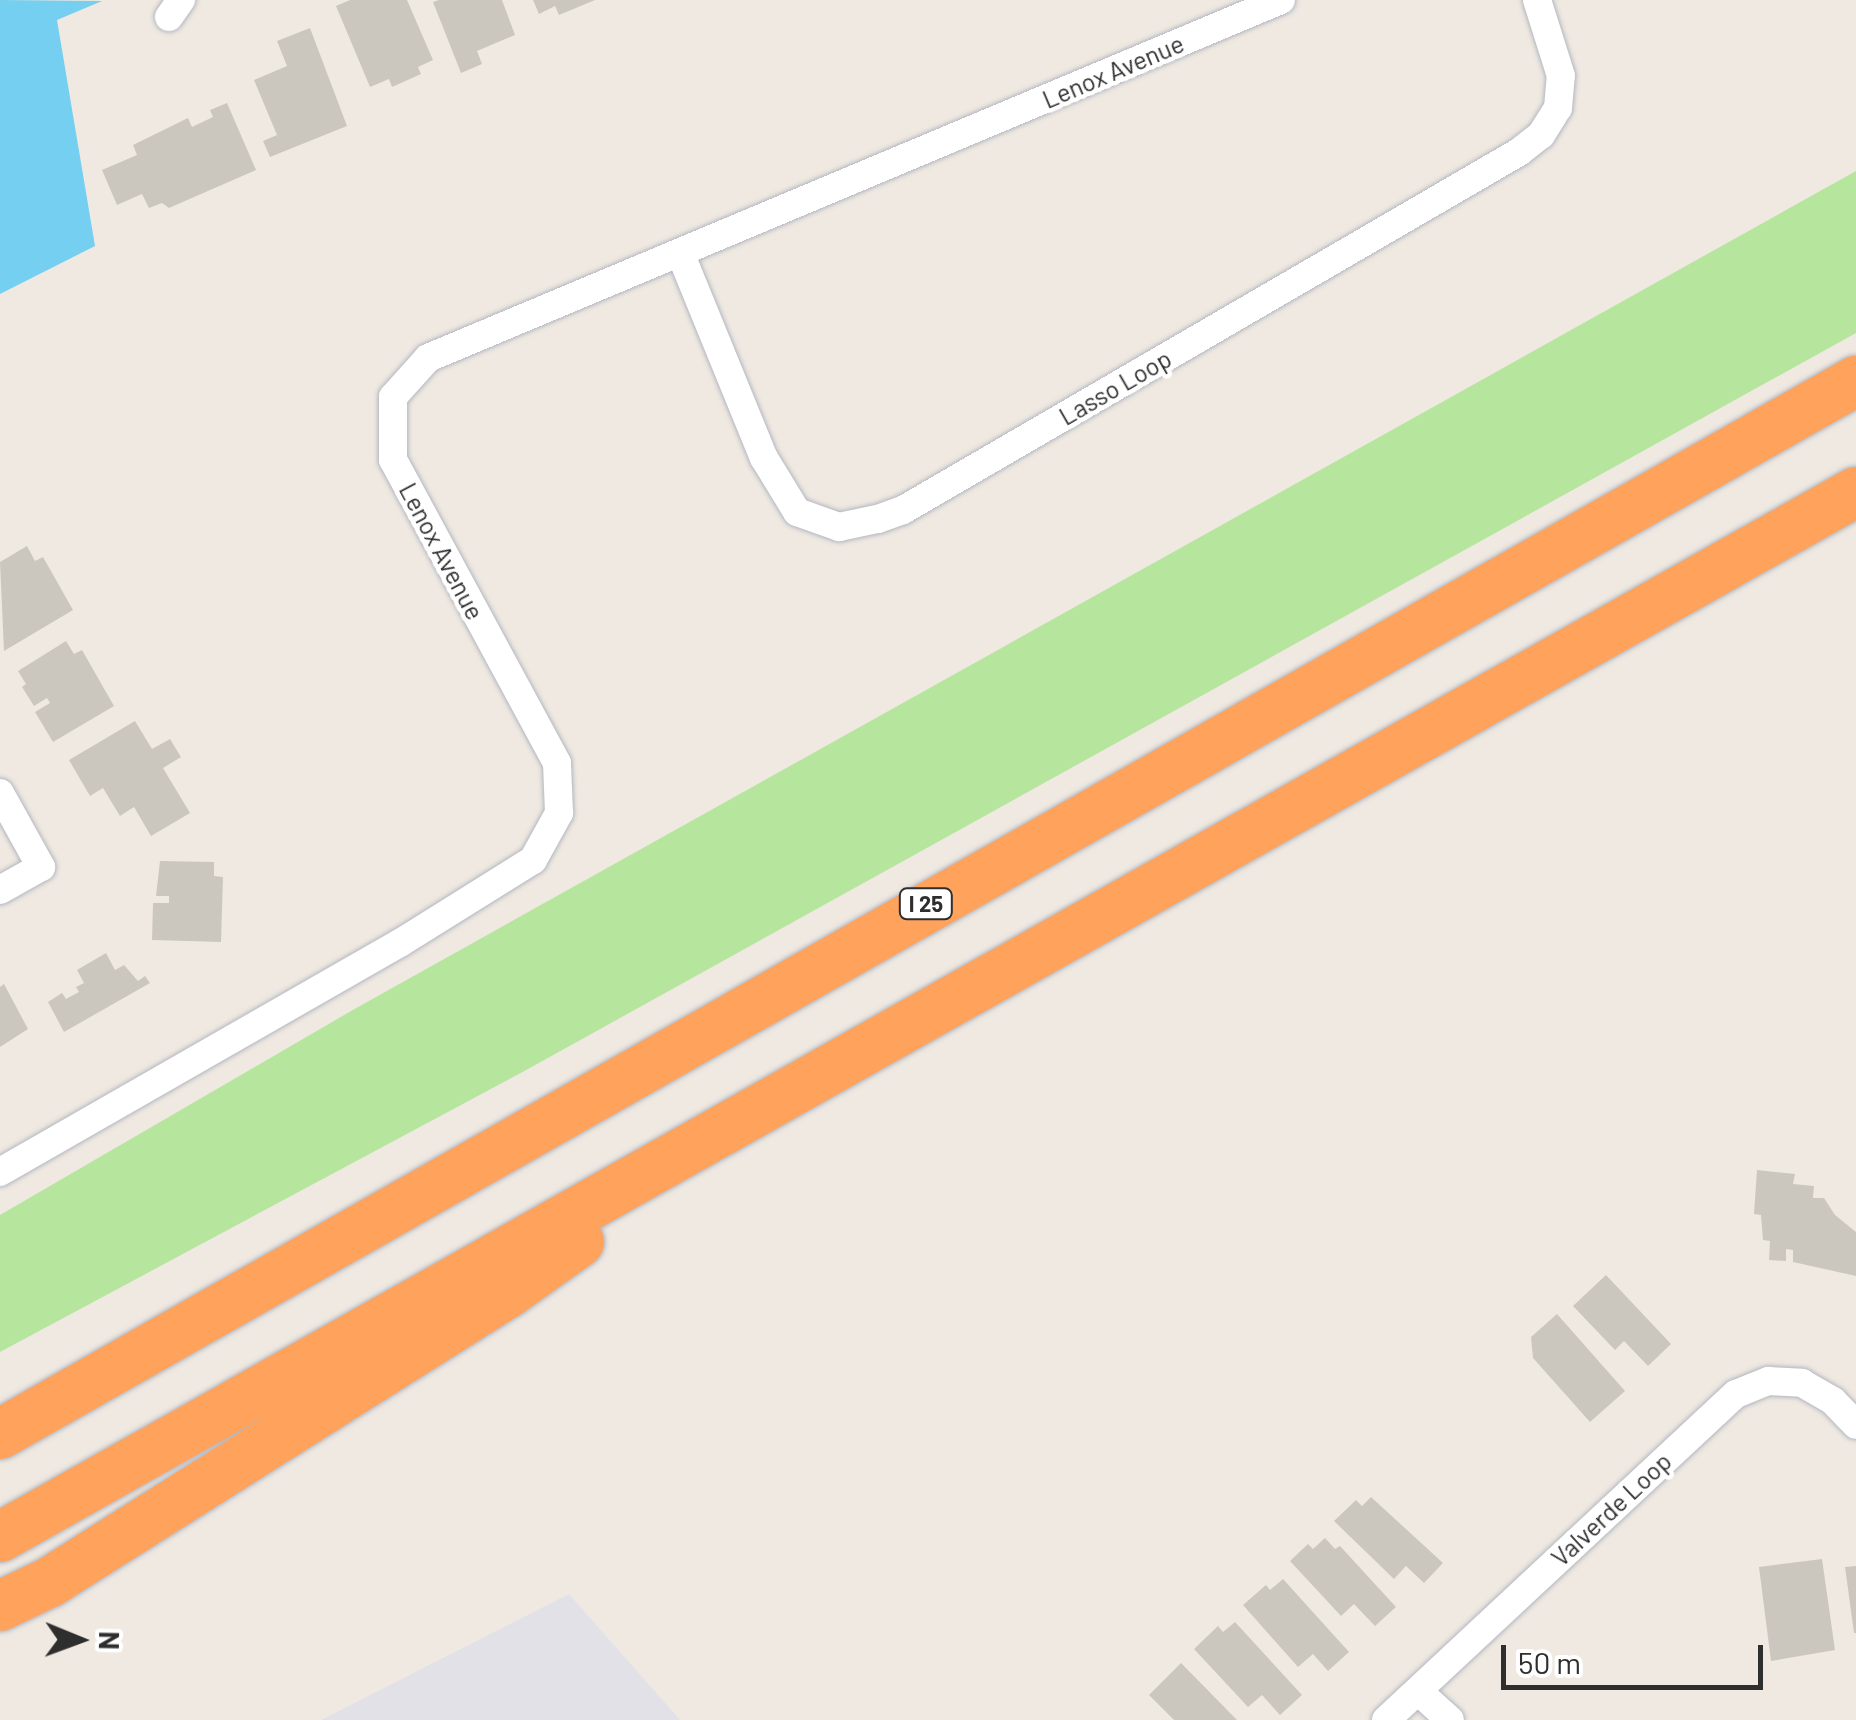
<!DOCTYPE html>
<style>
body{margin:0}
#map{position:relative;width:1856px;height:1720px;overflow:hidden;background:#efe9e1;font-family:Barlow,sans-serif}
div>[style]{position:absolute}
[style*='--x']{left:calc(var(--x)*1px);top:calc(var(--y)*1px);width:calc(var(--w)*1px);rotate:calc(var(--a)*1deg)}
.industrial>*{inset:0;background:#e3e1e8}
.green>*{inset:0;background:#b6e59e}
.water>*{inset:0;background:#75cff0}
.building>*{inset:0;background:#cbc7bf}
.roads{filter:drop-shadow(0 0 2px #b4b7c1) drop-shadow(0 0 2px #b4b7c1)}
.minor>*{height:28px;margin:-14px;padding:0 14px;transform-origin:14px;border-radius:14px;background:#fff}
.motorway>*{height:50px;margin:-25px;padding:0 25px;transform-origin:25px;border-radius:25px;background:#ffa35c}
span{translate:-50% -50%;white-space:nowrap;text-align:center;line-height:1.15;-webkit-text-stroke:9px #fff;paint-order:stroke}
.shield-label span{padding:2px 8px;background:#fff;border:2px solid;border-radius:8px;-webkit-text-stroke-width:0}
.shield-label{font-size:22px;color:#2e2e2e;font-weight:700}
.street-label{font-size:25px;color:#2e2e2e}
.north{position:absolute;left:30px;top:1590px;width:100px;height:100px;-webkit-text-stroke:8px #fff;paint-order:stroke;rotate:91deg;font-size:28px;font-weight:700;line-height:40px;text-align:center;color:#2e2e2e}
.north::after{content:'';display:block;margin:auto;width:35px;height:45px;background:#2e2e2e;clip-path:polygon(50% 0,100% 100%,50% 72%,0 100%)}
.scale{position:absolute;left:1501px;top:1645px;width:262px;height:45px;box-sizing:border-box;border:5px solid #2e2e2e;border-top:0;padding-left:12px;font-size:30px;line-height:35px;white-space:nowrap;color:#2e2e2e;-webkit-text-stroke:8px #fff;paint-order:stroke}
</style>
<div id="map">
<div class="industrial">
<i style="clip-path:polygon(569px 1594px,680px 1720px,321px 1720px)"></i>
</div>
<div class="green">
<i style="clip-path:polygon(1856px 171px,1856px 333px,528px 1069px,0 1352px,0 1215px,351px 1011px)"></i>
</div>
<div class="water">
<i style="clip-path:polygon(0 0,102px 1px,57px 20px,95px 246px,0 294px)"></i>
</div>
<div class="building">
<i style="clip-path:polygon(350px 0,407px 0,433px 60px,418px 67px,421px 74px,392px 87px,389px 79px,370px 87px,336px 6px)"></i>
<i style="clip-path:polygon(439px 0,502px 0,515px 35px,477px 51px,482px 64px,461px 73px,433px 2px)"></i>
<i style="clip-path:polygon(533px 0,595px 0,559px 15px,555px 6px,539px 14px)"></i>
<i style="clip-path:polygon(310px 28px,347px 126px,270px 157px,263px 141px,277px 135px,254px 80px,287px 66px,277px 41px)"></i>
<i style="clip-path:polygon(227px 103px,256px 170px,169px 208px,162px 203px,149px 208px,142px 194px,117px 205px,102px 170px,137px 155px,133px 145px,188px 118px,192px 127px,213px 117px,210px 110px)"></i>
<i style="clip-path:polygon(27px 546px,35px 561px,43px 557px,73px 610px,4px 651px,0 562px)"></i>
<i style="clip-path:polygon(66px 641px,74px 654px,82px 650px,114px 706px,53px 742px,35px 712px,50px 703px,47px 698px,34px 706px,22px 687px,26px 684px,18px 671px)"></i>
<i style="clip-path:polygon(135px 721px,152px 749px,170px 739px,181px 757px,163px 768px,190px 813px,151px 836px,134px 807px,120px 816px,103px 788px,90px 796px,69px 760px)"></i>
<i style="clip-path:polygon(160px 861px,214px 862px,214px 876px,223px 877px,221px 942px,152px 940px,153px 903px,169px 903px,169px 896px,156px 896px)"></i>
<i style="clip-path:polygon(106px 953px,115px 970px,124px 965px,138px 981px,145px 976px,150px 983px,64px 1032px,48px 1002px,62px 993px,66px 999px,79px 992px,76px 987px,84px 983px,77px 970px)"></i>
<i style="clip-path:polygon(4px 984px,28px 1029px,0 1047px,0 987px)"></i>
<i style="clip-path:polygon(1757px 1170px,1795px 1174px,1793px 1184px,1814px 1186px,1813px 1198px,1824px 1198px,1835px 1215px,1856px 1232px,1856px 1276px,1793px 1262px,1793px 1250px,1786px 1249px,1786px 1261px,1769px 1260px,1770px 1241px,1763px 1240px,1761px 1215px,1754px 1214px)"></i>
<i style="clip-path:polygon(1606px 1275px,1671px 1344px,1648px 1366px,1624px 1341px,1615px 1350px,1573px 1306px)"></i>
<i style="clip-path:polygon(1557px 1314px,1625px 1391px,1590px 1422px,1533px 1358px,1531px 1337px)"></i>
<i style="clip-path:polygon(1371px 1497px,1443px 1563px,1424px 1583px,1406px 1566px,1394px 1579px,1334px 1521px,1356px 1500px,1362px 1506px)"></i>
<i style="clip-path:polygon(1325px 1538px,1335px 1549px,1340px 1546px,1396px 1607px,1375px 1626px,1354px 1604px,1341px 1616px,1290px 1561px,1308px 1544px,1313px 1549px)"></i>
<i style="clip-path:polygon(1822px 1559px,1835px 1650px,1771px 1661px,1759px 1567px)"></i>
<i style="clip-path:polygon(1856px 1566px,1856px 1633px,1854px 1633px,1845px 1567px)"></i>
<i style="clip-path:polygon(1283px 1579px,1349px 1652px,1328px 1671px,1313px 1654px,1298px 1667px,1243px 1605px,1266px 1585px,1270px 1590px)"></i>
<i style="clip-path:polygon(1235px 1622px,1302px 1695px,1280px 1715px,1262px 1695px,1248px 1707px,1194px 1649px,1218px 1626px,1223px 1632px)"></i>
<i style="clip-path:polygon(1181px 1663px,1237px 1720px,1174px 1720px,1149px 1695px)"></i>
</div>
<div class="roads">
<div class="minor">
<i style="--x:169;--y:17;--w:21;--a:-55"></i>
<i style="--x:681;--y:255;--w:219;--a:67.8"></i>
<i style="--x:764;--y:458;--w:63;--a:58.6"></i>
<i style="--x:797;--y:512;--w:45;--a:19.7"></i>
<i style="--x:839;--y:527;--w:40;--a:-12"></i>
<i style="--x:878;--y:519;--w:27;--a:-20"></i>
<i style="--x:903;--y:510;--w:712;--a:-30.16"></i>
<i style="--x:1519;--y:152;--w:28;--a:-38"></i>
<i style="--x:1541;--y:135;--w:32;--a:-58"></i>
<i style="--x:1558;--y:108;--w:32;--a:-85"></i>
<i style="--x:1561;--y:76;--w:80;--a:-107.5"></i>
<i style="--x:0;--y:793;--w:85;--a:61"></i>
<i style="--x:41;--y:867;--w:47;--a:150.7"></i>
<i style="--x:0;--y:1172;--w:461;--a:-29.8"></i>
<i style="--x:400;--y:943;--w:157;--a:-32"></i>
<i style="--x:533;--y:860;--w:54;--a:-61"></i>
<i style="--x:559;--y:813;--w:50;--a:-92.3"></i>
<i style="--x:557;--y:763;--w:345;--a:-118.4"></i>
<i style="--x:393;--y:460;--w:63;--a:-90"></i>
<i style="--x:393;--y:397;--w:52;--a:-48.1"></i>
<i style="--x:428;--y:358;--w:925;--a:-22.77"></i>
<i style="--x:1418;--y:1691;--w:43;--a:42.2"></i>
<i style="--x:1386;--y:1720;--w:478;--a:-43"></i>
<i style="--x:1736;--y:1394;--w:35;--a:-22"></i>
<i style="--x:1768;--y:1381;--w:34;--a:3"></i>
<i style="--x:1802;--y:1383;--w:36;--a:30"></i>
<i style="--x:1833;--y:1401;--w:33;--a:46"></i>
</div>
<div class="motorway">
<i style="--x:0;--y:1434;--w:2134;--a:-29.57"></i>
<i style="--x:0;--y:1537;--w:2130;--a:-29.38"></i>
<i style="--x:0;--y:1606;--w:55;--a:-25.6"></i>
<i style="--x:50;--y:1582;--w:543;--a:-32.29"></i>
<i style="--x:509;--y:1292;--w:86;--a:-35.5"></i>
</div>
</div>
<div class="shield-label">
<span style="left:926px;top:904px">I 25</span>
</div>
<div class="street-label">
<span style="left:1113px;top:71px;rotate:-23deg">Lenox Avenue</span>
<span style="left:1115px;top:387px;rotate:-30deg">Lasso Loop</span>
<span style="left:442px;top:551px;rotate:62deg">Lenox Avenue</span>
<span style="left:1611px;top:1509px;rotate:-43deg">Valverde Loop</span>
</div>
<div class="north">N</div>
<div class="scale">50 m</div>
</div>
